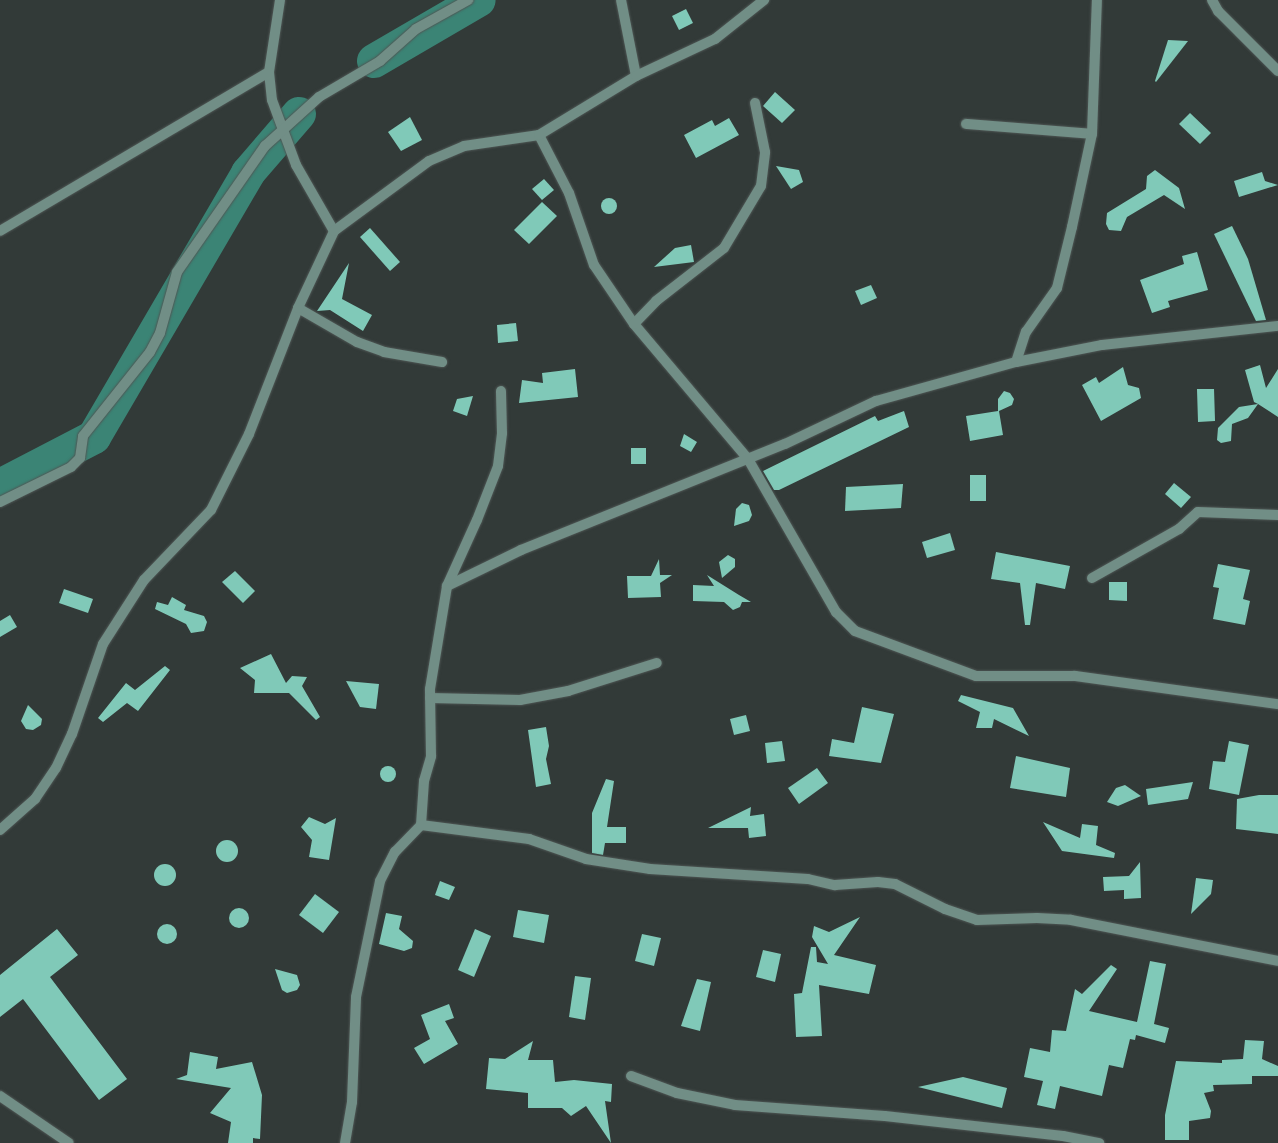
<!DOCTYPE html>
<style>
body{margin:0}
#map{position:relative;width:1278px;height:1143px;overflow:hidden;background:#323a38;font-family:Overpass,sans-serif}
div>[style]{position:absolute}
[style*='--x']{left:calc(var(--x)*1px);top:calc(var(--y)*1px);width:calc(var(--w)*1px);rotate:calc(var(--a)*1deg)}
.river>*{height:34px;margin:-17px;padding:0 17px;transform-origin:17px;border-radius:17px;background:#3b8475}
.building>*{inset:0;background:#80c9b8}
.round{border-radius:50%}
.roads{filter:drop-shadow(0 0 1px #4e5654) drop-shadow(0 0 1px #4e5654)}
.street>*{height:10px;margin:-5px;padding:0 5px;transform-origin:5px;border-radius:5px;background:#718e86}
span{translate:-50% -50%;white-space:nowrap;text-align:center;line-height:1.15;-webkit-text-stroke:5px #323a38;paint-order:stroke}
</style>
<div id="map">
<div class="river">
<i style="--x:374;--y:61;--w:121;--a:-30.2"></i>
<i style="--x:0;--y:486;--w:106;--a:-27.5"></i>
<i style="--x:94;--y:437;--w:306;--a:-59.7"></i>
<i style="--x:248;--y:173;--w:78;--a:-49.2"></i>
</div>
<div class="building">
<i style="clip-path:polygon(686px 9px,693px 23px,679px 30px,672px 16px)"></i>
<i style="clip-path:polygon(1168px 40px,1188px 41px,1156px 82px,1155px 81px)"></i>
<i style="clip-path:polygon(775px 92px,795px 110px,782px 123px,763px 106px)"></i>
<i style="clip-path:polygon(1190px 113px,1211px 133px,1200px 144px,1179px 124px)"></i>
<i style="clip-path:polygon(410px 117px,422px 140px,401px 151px,388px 132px)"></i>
<i style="clip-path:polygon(729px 118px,739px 135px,696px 158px,684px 135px,712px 120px,715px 126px)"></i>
<i style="clip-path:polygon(776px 166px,799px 170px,803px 182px,791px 189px)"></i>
<i style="clip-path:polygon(1155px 170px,1179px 188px,1185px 209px,1164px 195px,1127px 217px,1121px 231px,1109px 230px,1106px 224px,1107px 213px,1146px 189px,1147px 176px)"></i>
<i style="clip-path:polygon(1262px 172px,1265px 181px,1278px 185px,1239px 197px,1234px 181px)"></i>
<i style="clip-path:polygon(544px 179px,554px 190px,542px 200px,532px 189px)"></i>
<i class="round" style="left:601px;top:198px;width:16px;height:16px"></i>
<i style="clip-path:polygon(542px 202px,557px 216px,529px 244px,514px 230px)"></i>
<i style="clip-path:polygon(1232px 226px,1248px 259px,1266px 320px,1256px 321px,1214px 234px)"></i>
<i style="clip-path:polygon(370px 228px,400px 262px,390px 271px,360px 237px)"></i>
<i style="clip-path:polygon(691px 245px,694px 262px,654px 267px,675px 248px)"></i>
<i style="clip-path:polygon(1197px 252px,1208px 290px,1168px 301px,1170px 307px,1152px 313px,1140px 280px,1184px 264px,1182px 256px)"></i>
<i style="clip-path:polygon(349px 263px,342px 299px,372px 315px,363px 331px,330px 310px,317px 311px)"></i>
<i style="clip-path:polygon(871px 285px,877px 298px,861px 305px,855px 291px)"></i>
<i style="clip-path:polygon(516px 323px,518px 341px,498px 343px,497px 325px)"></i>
<i style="clip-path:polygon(1260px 365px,1266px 388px,1278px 369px,1278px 417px,1258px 404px,1248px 418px,1232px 424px,1231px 441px,1221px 443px,1217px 440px,1218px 428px,1239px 407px,1258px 404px,1254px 402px,1245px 370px)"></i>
<i style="clip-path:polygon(1123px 367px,1128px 385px,1139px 388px,1141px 398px,1101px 421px,1082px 385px,1096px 377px,1099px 383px)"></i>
<i style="clip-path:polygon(575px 369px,578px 397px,519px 403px,522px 380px,543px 383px,542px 373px)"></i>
<i style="clip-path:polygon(1197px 389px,1214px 389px,1215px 421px,1198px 422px)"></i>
<i style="clip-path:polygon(1004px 391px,1010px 393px,1014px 399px,1012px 405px,999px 411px,1003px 435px,970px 441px,966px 416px,998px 411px,998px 399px)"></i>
<i style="clip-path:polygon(473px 396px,467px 416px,453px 411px,457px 399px)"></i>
<i style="clip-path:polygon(904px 411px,909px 427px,779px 490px,774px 490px,763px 471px,875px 416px,878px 421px)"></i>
<i style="clip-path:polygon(684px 434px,697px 442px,691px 452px,680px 446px)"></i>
<i style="clip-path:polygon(631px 448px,646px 448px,646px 464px,631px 464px)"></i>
<i style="clip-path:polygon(970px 475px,986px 475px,986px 501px,970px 501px)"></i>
<i style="clip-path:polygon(1174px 483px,1191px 497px,1181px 508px,1165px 494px)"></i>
<i style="clip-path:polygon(903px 484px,901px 508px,845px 511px,846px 487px)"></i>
<i style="clip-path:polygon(742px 503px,749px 505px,752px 515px,749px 521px,734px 526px,736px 509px)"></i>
<i style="clip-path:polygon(950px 533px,955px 550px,927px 558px,922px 542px)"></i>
<i style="clip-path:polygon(996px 552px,1070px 566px,1065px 589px,1036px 583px,1030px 625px,1025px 625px,1020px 583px,991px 579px)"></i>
<i style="clip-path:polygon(728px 555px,735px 559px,735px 567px,722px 578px,719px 562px)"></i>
<i style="clip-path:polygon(659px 559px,660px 575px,672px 575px,660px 583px,661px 597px,628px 598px,627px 576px,651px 576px)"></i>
<i style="clip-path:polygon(1218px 564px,1250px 570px,1243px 599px,1250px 601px,1245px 625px,1213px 619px,1219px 588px,1213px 587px)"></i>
<i style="clip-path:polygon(235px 571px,255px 591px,243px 603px,222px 582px)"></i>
<i style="clip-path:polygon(707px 575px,739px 595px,751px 602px,742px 602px,740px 607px,733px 610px,724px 602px,693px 601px,693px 585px,714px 586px)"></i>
<i style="clip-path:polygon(1109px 582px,1127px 582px,1127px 601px,1109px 600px)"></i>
<i style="clip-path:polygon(64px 589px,93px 599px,88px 613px,59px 603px)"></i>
<i style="clip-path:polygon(172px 597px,186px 605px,184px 610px,204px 616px,207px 622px,204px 631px,191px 633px,186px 624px,155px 609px,157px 602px,168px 605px)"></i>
<i style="clip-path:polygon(10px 615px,17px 627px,0 637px,0 621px)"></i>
<i style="clip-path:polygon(271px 654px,286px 683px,292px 676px,307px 677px,302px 686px,320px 717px,316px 720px,289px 693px,254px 693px,255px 680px,240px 668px)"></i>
<i style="clip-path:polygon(165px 666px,170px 670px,138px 711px,127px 703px,103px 722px,98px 718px,126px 683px,135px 690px)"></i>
<i style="clip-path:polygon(346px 681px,379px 684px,376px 709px,360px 707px)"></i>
<i style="clip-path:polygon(961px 695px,1013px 708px,1029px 736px,994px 719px,992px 728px,976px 728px,980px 712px,958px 701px)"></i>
<i style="clip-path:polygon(28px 705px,42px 719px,41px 725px,33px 730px,26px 729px,21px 721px)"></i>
<i style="clip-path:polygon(862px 707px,894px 714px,881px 763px,829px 756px,832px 739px,854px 743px)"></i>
<i style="clip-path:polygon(746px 715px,750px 731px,734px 735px,730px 719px)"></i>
<i style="clip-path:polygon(546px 727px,549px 746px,546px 759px,551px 784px,536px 787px,528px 730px)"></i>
<i style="clip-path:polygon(782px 741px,785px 761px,767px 763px,765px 743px)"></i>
<i style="clip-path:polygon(1229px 741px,1249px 745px,1239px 795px,1209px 789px,1213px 761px,1225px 762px)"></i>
<i style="clip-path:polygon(1016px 756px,1070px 768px,1066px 797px,1010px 788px)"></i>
<i class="round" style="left:380px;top:766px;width:16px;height:16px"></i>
<i style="clip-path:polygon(817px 768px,828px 783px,799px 804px,788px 788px)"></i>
<i style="clip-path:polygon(606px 779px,614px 781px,607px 827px,626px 827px,626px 843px,605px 843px,603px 855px,592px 853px,592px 813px)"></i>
<i style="clip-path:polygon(1193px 782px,1188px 799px,1148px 805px,1146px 789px)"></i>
<i style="clip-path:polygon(1125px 785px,1141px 796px,1118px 806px,1107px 802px,1116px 788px)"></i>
<i style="clip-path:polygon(1259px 795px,1278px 795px,1278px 834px,1236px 829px,1237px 799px)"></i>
<i style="clip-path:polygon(751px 807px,750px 816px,764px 814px,766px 836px,749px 838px,748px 828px,708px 828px)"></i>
<i style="clip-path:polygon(309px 817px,325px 824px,336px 818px,329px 860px,309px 857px,312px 840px,301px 827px)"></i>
<i style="clip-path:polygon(1043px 822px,1080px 838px,1082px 824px,1098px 826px,1096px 845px,1115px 853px,1114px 858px,1062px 851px)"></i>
<i class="round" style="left:216px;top:840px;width:22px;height:22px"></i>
<i style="clip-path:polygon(1140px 862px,1141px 898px,1124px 899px,1124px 890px,1104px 891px,1103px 877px,1129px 876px)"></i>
<i class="round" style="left:154px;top:864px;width:22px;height:22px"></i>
<i style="clip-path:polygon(1196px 878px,1213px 880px,1211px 894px,1191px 914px)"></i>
<i style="clip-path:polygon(440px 881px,455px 887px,449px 900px,435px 895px)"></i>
<i style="clip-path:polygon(315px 894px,339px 912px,323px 933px,299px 915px)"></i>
<i class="round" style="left:229px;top:908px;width:20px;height:20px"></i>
<i style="clip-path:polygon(518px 910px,549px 915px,544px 943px,513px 937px)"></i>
<i style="clip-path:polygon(386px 913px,402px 916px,399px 929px,413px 941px,412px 948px,404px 951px,379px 944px)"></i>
<i style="clip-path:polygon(860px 917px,834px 955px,876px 965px,869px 994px,819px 985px,822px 1036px,796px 1037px,794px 994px,802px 993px,811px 947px,816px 947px,817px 962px,828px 964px,812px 937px,814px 926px,829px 932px)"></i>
<i class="round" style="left:157px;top:924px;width:20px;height:20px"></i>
<i style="clip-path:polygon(57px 929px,78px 955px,50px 977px,127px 1079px,99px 1100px,23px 999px,0 1017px,0 975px)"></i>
<i style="clip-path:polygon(475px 929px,491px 936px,474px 977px,458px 970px)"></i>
<i style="clip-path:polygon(642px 934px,661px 938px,654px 966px,635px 961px)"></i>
<i style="clip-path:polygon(763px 950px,781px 954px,775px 982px,756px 977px)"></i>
<i style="clip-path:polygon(1150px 961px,1166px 964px,1154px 1024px,1169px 1028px,1165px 1043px,1136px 1035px,1135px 1040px,1130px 1039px,1123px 1068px,1109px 1065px,1102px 1096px,1060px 1086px,1055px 1109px,1037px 1105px,1043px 1081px,1024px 1077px,1030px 1048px,1050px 1052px,1052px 1030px,1066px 1031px,1075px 989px,1082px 994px,1111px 965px,1117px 969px,1089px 1011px,1137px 1022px)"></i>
<i style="clip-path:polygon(275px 969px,297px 975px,300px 985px,297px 990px,287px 993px,282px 990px)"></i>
<i style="clip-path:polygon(575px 976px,591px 978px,585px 1020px,569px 1017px)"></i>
<i style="clip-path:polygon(697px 979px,711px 982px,700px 1031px,681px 1026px)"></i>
<i style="clip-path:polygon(449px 1004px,454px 1018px,445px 1021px,458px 1044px,424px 1064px,414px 1048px,430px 1039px,421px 1015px)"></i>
<i style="clip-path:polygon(1245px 1040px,1264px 1041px,1262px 1059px,1278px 1066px,1278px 1076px,1252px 1076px,1252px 1084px,1213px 1085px,1214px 1091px,1204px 1093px,1211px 1111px,1210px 1118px,1189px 1121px,1189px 1140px,1165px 1140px,1165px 1115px,1176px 1061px,1222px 1063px,1222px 1060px,1243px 1059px)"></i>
<i style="clip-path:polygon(533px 1041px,528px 1060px,553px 1060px,555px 1082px,574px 1080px,612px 1084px,611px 1102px,605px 1101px,611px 1143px,586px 1106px,571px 1116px,562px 1108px,528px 1108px,528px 1093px,486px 1089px,489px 1058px,505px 1059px)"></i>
<i style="clip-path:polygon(190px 1052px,218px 1057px,216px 1069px,252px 1062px,262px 1095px,260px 1139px,253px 1138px,253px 1143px,228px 1143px,231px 1122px,210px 1113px,231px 1088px,176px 1079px,187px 1075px)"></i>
<i style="clip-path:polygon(963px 1077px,1007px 1088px,1002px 1108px,918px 1087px)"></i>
</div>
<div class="roads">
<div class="street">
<i style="--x:280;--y:0;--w:73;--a:98.7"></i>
<i style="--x:269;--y:72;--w:28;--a:84"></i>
<i style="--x:272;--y:100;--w:69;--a:69.7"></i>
<i style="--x:296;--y:165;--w:76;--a:60.1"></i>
<i style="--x:621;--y:0;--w:77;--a:78.8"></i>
<i style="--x:1212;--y:0;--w:13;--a:61"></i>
<i style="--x:1218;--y:11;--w:85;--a:45"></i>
<i style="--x:966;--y:124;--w:126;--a:4.5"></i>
<i style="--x:539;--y:135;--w:65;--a:62.7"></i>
<i style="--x:569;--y:193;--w:76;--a:70.9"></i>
<i style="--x:594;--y:265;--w:71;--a:55.9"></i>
<i style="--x:634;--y:324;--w:177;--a:49.8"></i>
<i style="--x:748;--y:459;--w:177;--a:60.1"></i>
<i style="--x:836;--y:612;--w:27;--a:45"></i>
<i style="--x:855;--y:631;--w:129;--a:20.4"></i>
<i style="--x:976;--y:676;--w:99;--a:0"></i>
<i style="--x:1075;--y:676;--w:205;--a:7.9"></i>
<i style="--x:0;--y:231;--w:312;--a:-30.6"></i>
<i style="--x:298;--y:308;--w:68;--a:30"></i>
<i style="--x:357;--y:342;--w:29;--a:20"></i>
<i style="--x:384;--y:352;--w:59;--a:9.8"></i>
<i style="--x:634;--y:324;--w:32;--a:-46"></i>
<i style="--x:656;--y:301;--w:86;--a:-37.9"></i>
<i style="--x:724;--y:248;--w:72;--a:-59.2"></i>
<i style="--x:761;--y:186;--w:34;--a:-83"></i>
<i style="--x:765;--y:152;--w:50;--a:-101.5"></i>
<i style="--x:1016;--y:362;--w:32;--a:-72"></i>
<i style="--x:1026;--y:332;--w:54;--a:-54.8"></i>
<i style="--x:1057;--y:288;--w:63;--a:-76.2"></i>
<i style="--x:1072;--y:227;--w:95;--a:-77.9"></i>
<i style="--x:1092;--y:134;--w:134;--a:-87.9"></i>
<i style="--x:0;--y:502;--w:79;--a:-26.2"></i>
<i style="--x:71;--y:467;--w:13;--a:-45"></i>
<i style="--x:80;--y:458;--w:22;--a:-82"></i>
<i style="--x:83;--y:436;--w:107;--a:-51.4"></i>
<i style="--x:150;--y:352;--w:21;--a:-62"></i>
<i style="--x:160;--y:333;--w:63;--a:-74.4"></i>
<i style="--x:177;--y:272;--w:154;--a:-55.1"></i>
<i style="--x:265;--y:146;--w:73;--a:-42.2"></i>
<i style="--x:319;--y:97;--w:71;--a:-30.5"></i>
<i style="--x:380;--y:61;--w:48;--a:-41.6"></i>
<i style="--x:416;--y:29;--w:60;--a:-29.1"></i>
<i style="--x:1092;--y:578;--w:100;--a:-29.4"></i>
<i style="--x:1179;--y:529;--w:25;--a:-42"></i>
<i style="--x:1198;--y:512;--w:80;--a:2.1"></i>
<i style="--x:447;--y:586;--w:72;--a:-65.6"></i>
<i style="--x:477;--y:520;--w:58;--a:-68.7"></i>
<i style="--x:498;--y:466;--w:33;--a:-83"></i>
<i style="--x:502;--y:433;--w:42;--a:-91.4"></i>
<i style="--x:430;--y:698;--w:90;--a:1.3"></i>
<i style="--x:520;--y:700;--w:49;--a:-10.6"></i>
<i style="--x:568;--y:691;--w:93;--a:-17.5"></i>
<i style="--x:421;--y:825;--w:44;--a:-86.1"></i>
<i style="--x:424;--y:781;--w:26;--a:-74"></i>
<i style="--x:431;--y:756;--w:67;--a:-90.9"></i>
<i style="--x:430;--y:689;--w:104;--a:-80.6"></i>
<i style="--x:447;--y:586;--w:82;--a:-25.9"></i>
<i style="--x:521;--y:550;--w:284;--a:-21.9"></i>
<i style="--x:785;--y:444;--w:101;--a:-25.3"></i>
<i style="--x:876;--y:401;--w:145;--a:-15.6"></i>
<i style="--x:1016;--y:362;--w:88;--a:-11.2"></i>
<i style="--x:1102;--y:345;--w:177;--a:-6.2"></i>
<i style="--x:0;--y:830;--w:47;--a:-41.5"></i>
<i style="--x:35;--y:799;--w:37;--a:-56"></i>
<i style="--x:56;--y:768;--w:38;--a:-65"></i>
<i style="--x:72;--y:734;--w:95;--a:-71"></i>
<i style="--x:103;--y:644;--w:76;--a:-57.4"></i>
<i style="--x:144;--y:580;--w:97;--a:-46.3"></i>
<i style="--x:211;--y:510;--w:85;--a:-63.4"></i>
<i style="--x:249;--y:434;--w:135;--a:-68.7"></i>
<i style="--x:298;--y:308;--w:85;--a:-64.9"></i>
<i style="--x:334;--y:231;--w:118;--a:-36.4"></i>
<i style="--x:429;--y:161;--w:38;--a:-23"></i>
<i style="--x:464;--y:146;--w:76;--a:-8.3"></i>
<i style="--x:539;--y:135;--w:114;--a:-31.3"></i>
<i style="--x:636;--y:76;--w:87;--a:-25.1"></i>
<i style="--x:715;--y:39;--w:63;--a:-38.5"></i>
<i style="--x:631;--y:1076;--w:49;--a:20.3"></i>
<i style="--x:677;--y:1093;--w:59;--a:11.7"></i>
<i style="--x:735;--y:1105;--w:150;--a:4.2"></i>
<i style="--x:885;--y:1116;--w:179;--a:6.4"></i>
<i style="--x:1063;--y:1136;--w:37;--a:11"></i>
<i style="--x:0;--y:1096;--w:83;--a:34.3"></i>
<i style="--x:345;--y:1143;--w:42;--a:-80.3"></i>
<i style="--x:352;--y:1102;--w:105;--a:-87.8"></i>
<i style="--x:356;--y:997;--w:118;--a:-78.3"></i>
<i style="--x:380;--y:881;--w:33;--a:-63"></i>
<i style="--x:395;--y:852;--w:37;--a:-46"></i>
<i style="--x:421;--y:825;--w:109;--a:7.4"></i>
<i style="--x:529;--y:839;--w:60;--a:19.3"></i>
<i style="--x:586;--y:859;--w:65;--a:8.9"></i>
<i style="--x:650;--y:869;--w:158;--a:3.6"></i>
<i style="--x:808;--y:879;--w:28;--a:13"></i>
<i style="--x:835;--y:885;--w:43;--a:-4"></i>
<i style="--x:878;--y:882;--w:17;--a:7"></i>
<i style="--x:895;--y:884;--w:56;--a:26.6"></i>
<i style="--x:945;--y:909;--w:34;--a:19"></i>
<i style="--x:977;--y:920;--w:60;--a:-1.9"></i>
<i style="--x:1037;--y:918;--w:34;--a:3"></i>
<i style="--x:1071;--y:920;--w:211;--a:11.2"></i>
</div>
</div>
</div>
